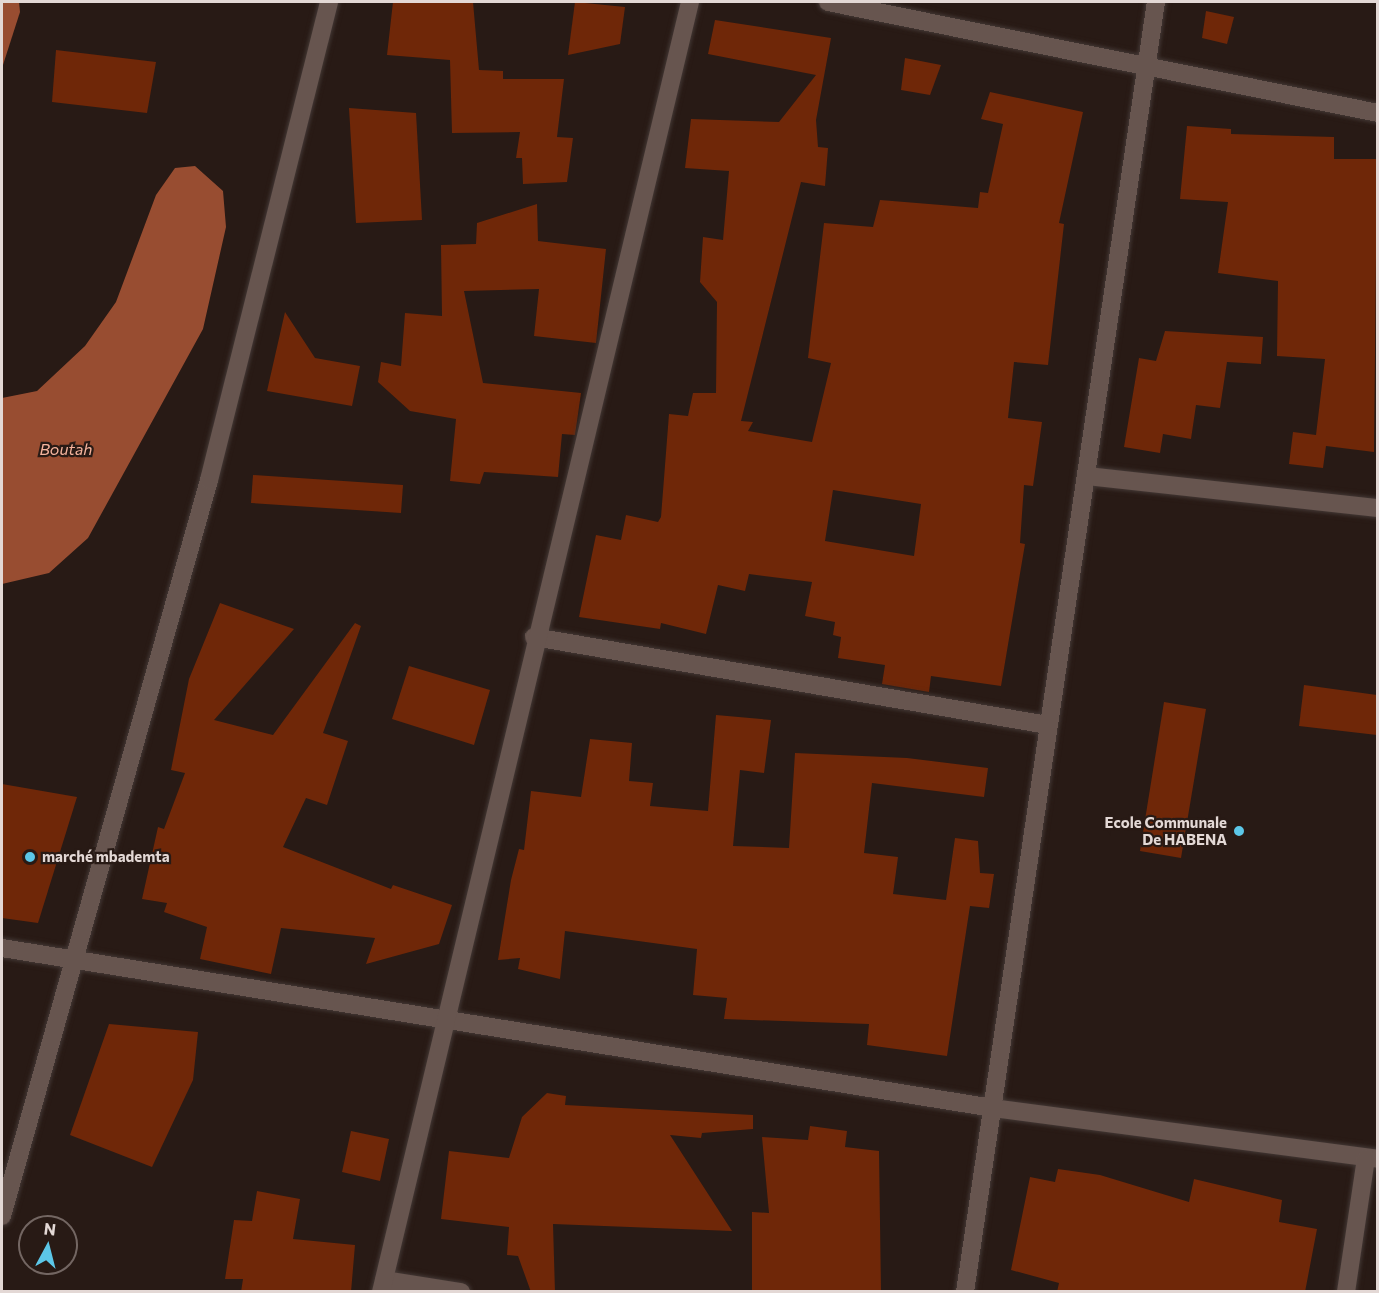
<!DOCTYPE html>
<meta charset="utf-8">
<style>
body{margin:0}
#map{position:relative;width:1379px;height:1293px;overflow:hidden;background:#281a15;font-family:Commissioner,sans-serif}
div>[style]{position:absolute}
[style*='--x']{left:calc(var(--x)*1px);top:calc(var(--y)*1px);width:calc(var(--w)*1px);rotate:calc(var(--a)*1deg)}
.water>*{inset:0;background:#984d31}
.building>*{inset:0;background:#6f2708}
.roads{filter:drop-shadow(0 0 2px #433835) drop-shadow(0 0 2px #433835)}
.street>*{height:18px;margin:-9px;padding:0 9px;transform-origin:9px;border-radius:9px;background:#67554f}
.dots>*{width:16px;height:16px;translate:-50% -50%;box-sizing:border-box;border:3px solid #281a15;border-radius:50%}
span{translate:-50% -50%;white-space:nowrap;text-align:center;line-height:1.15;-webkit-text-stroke:4.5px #281a15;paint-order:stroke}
.poi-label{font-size:15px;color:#e3d8d5;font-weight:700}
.right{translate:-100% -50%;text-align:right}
.left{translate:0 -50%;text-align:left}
.water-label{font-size:16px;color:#f6b49d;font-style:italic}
.frame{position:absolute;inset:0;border:3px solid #e3d8d5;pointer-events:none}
.north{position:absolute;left:18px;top:1215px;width:60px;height:60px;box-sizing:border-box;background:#281a15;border:2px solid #736662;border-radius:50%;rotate:7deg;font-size:16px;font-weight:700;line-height:24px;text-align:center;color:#e3d8d5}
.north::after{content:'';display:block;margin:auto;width:21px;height:27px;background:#5cc7e8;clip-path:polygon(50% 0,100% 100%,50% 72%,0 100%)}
</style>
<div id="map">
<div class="water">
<i style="clip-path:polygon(2px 2px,19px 2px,20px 12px,2px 68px)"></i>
<i style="clip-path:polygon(195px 166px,223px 191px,226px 227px,203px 329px,88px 538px,49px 573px,2px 584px,2px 398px,37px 391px,85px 346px,116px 302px,156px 195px,175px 168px)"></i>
</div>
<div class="building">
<i style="clip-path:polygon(393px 2px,473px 2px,479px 70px,503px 71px,503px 79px,564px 79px,557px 137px,573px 138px,567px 182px,523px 184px,522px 158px,516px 158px,520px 132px,452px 133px,450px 60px,387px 55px)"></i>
<i style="clip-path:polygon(575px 2px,625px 7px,620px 44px,568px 55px)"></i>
<i style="clip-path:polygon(1206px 11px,1234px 17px,1227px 44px,1202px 38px)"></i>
<i style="clip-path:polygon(evenodd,715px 20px,831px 38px,816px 120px,818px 147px,828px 148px,825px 186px,801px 182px,741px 421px,753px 422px,748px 431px,812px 442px,831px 363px,808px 358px,824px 223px,873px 227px,880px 200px,978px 208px,980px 192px,988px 193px,1003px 124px,981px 119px,990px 92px,1083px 112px,1059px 223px,1064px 224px,1048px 365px,1014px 362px,1008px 418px,1042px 422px,1033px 486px,1024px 485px,1020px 543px,1025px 544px,1001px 686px,931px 676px,929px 692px,882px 684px,885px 665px,838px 658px,841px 637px,833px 635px,835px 622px,805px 616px,812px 582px,749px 574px,745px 591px,718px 585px,706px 634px,661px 623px,660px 629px,579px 617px,596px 535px,621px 540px,626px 515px,658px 522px,661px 517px,669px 414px,688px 416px,693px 393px,716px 393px,717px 302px,700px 282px,703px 237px,723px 240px,729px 171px,685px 168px,691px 119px,779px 122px,816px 75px,708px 54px,715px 20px,833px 490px,921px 504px,914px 556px,825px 541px,833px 490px)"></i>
<i style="clip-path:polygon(56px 50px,156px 62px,147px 113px,52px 102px)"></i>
<i style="clip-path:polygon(905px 58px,941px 65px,930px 95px,901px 90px)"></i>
<i style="clip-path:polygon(349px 108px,416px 113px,422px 220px,356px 223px)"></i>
<i style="clip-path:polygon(1187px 126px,1231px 129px,1231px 134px,1334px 137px,1334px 159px,1377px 159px,1374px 452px,1326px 446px,1323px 468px,1289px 464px,1293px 432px,1316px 435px,1325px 359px,1277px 356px,1278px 281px,1218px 273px,1228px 202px,1180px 199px)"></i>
<i style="clip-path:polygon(537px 204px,538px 241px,606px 249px,596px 343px,534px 336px,539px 289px,464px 291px,483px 383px,581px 393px,575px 435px,562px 434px,558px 477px,484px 472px,480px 484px,450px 481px,456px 419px,410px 411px,378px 382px,381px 362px,401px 366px,405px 313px,442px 316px,441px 245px,476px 244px,477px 223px)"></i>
<i style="clip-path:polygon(285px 312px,315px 358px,360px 366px,352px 406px,267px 391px)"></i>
<i style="clip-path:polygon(1165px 331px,1263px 337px,1261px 364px,1227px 362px,1220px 408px,1196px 405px,1191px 439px,1163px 434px,1160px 453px,1124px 447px,1139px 358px,1156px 361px)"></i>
<i style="clip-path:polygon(253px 475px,403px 485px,401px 513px,251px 503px)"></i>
<i style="clip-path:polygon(220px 603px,294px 629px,214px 720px,273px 735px,355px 623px,361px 626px,323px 733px,348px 741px,327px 805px,306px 798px,283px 847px,391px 889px,393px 885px,452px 905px,439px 944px,366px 964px,375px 938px,281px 928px,271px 974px,200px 959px,207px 927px,164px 912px,167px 903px,142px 899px,158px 827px,164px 829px,185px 773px,171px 770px,189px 679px)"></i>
<i style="clip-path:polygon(409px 666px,490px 690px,474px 745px,392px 719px)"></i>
<i style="clip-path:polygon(1304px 685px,1377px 695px,1377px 735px,1299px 726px)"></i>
<i style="clip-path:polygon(1164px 702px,1206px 709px,1181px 858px,1140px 851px)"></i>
<i style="clip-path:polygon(716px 715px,771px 720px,764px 773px,740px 770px,733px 846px,789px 848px,795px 753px,907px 758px,988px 768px,984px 797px,872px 783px,864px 853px,898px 857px,893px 894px,946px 900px,955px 838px,978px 841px,980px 873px,994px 874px,989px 908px,970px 906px,947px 1056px,867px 1045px,869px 1024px,724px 1019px,727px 998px,693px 995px,697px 949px,565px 931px,560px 979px,518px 969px,520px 958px,498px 960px,511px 880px,519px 849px,524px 850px,531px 791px,581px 797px,590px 739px,632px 743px,629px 781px,653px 783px,650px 806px,708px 811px)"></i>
<i style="clip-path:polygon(2px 784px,77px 797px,38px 923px,2px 918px)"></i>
<i style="clip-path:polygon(109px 1024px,198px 1032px,193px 1080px,152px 1167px,70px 1135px)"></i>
<i style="clip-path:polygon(547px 1093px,566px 1096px,565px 1105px,753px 1115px,753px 1129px,702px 1133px,701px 1138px,670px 1135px,732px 1231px,553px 1224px,555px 1292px,531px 1292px,518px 1256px,507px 1255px,509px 1227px,441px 1219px,449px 1151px,509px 1158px,522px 1117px)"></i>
<i style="clip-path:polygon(810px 1126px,847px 1131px,845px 1147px,879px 1151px,881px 1292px,752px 1292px,752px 1212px,769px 1213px,762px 1137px,808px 1140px)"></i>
<i style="clip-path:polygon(351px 1131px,389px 1139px,380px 1181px,342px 1172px)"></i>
<i style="clip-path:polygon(1058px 1169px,1100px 1175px,1189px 1202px,1194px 1179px,1282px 1200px,1279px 1222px,1317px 1229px,1305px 1292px,1057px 1292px,1059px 1283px,1011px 1270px,1030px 1177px,1055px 1182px)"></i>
<i style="clip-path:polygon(257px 1191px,300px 1199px,293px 1239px,355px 1245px,351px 1292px,241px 1292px,243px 1279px,225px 1279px,234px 1220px,252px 1221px)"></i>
</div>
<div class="roads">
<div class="street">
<i style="--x:828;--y:2;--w:561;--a:11.41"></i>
<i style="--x:1087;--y:476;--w:293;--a:6.3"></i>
<i style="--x:534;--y:637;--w:521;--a:9.72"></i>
<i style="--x:2;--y:948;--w:1004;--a:9.17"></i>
<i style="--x:993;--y:1108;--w:388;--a:7.5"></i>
<i style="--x:2;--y:1216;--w:765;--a:-74.29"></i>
<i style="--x:209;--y:480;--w:493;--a:-75.9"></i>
<i style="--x:384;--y:1280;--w:78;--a:8.9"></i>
<i style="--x:381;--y:1292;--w:1326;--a:-76.53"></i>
<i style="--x:965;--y:1292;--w:1304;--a:-81.58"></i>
<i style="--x:1346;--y:1292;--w:135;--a:-81.5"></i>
</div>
</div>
<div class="dots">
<i style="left:1239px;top:831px;background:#5cc7e8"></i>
<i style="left:30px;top:857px;background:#5cc7e8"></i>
</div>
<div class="poi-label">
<span class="right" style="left:1227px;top:831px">Ecole Communale<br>De HABENA</span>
<span class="left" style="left:42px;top:857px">marché mbademta</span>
</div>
<div class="water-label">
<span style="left:66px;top:449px">Boutah</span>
</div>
<div class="frame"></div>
<div class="north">N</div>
</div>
